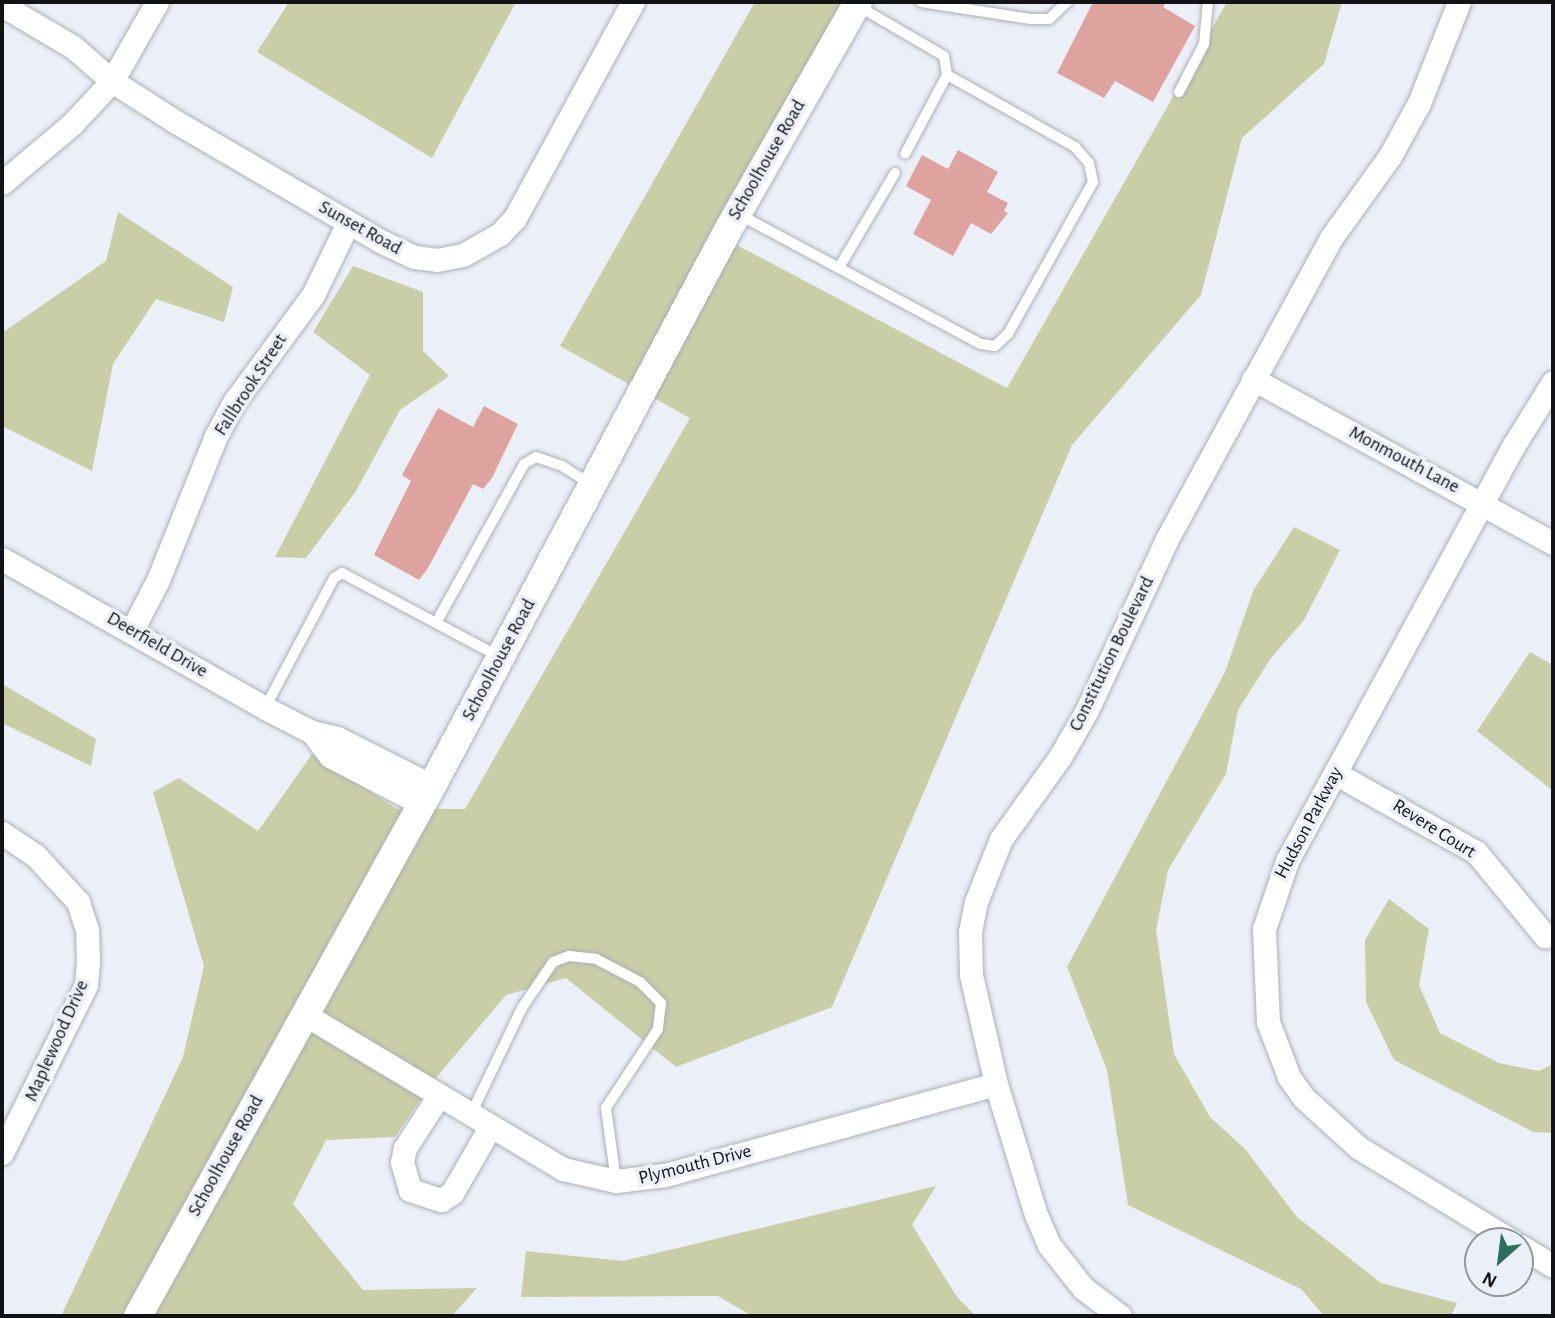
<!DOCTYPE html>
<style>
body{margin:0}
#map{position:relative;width:1555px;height:1318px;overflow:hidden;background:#ebf0f8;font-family:"Alegreya Sans",sans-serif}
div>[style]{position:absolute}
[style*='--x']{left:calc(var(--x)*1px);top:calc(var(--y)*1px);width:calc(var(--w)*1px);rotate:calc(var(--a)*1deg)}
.green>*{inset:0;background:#cacea6}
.building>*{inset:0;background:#dfa39f}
.roads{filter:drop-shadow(0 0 2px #abb0b7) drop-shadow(0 0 2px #abb0b7)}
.service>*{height:10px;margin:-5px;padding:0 5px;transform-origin:5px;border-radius:5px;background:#fff}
.minor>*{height:23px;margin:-11.5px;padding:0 11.5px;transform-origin:11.5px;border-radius:11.5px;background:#fff}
.tertiary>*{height:28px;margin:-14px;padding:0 14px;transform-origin:14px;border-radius:14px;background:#fff}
span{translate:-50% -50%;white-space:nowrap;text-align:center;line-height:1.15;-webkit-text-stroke:7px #ebf0f8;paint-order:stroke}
.street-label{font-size:19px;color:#121316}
.frame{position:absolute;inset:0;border:4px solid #121316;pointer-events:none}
.north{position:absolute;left:1464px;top:1227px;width:70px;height:70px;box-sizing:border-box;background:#ebf0f8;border:2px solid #94989e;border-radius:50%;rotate:208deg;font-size:19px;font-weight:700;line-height:28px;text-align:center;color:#121316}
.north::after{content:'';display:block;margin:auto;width:24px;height:32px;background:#2d6f5f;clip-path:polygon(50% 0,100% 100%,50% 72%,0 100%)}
</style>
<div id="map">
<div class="green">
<i style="clip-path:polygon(289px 2px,516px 2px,432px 158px,257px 52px)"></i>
<i style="clip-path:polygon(755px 2px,862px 2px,733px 243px,1007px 388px,1227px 2px,1342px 2px,1324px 64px,1242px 138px,1201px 295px,1072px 445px,832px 1007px,676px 1067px,566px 978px,506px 995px,430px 1085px,395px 1137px,326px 1140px,293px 1204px,363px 1290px,477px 1288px,452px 1316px,61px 1316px,183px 1057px,204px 966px,153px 792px,179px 778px,258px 831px,312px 754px,397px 809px,465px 809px,690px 418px,560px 346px)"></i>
<i style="clip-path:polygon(118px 212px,233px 287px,224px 322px,156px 299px,113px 364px,92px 471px,2px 426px,2px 333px,106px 261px)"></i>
<i style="clip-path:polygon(353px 266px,423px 292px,423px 351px,449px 376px,400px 410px,356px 491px,306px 558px,275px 557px,370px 375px,313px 332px)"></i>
<i style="clip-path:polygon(1294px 527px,1340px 550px,1304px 620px,1271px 658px,1238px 710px,1226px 774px,1168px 870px,1156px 930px,1174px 1054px,1210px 1117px,1245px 1149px,1297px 1217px,1381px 1283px,1457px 1303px,1451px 1316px,1324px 1316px,1301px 1289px,1128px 1205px,1107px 1070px,1067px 967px,1225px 672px,1253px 591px)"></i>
<i style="clip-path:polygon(1530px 652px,1553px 665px,1553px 791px,1477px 731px)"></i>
<i style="clip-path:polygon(2px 684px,96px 739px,91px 766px,2px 723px)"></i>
<i style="clip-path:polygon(1389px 899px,1429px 929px,1419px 985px,1440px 1033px,1499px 1063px,1539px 1071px,1553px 1064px,1553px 1133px,1533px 1132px,1394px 1060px,1366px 1002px,1365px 940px)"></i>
<i style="clip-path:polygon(936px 1186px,912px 1225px,957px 1297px,976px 1316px,752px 1316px,718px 1296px,521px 1297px,526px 1251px,623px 1261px)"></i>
</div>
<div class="building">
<i style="clip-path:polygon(1093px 2px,1166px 2px,1163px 7px,1195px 26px,1153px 102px,1115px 81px,1104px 98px,1057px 73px)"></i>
<i style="clip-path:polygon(958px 150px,998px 172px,987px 192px,1008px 203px,1004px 211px,1008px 213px,991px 234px,971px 223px,953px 256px,913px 234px,931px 200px,906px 186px,922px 155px,948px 169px)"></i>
<i style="clip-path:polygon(484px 406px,518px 424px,492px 478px,483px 489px,473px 484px,428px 568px,419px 580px,374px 555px,411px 481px,402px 475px,438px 408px,473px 427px)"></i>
</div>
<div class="roads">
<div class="service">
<i style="--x:921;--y:2;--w:111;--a:8.8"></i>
<i style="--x:1031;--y:19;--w:18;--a:0"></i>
<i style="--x:1049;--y:19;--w:25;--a:-43"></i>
<i style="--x:858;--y:6;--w:99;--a:30.2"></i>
<i style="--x:944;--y:56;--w:19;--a:81"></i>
<i style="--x:947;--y:75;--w:89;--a:118"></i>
<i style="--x:1179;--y:92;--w:54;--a:-62.5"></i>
<i style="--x:1204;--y:44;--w:42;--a:-84.6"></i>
<i style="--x:740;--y:215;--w:273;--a:28.2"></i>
<i style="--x:981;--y:344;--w:14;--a:8"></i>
<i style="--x:995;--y:346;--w:18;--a:-43"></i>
<i style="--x:1008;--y:334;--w:174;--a:-60.8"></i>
<i style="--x:1093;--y:182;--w:19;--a:-102"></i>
<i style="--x:1089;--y:163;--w:21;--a:-131"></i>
<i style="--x:1075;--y:147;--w:147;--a:-150.6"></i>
<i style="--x:840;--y:266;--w:108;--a:-59.4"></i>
<i style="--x:436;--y:623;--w:182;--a:-61"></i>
<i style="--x:524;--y:464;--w:14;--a:-30"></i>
<i style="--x:536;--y:457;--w:28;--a:19"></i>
<i style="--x:562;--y:466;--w:34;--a:32"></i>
<i style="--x:265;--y:708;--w:147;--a:-62"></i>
<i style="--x:334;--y:578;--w:9;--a:-32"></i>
<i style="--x:342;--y:573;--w:179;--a:28"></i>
<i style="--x:471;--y:1114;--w:118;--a:-64.3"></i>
<i style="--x:522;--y:1008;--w:55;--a:-56"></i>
<i style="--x:553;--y:962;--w:17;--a:-21"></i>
<i style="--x:569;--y:956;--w:27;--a:6"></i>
<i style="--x:596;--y:959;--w:50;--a:27.6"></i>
<i style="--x:640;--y:982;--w:30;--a:45"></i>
<i style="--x:661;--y:1003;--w:26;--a:97"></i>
<i style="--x:658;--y:1029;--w:95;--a:123.4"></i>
<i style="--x:606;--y:1108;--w:74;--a:82.2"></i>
</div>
<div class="minor">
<i style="--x:2;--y:5;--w:82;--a:30.6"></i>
<i style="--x:73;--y:47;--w:52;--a:41.1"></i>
<i style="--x:112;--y:81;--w:76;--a:32.6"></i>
<i style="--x:176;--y:122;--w:238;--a:30.2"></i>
<i style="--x:382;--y:242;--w:35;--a:25"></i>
<i style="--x:414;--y:257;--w:23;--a:7"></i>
<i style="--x:437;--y:260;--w:26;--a:-11"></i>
<i style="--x:463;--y:255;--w:43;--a:-29.6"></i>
<i style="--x:500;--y:234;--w:22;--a:-47"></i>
<i style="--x:515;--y:218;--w:246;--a:-61.4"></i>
<i style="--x:2;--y:183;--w:92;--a:-40.1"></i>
<i style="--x:72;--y:124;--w:59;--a:-47.1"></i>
<i style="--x:112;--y:81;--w:91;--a:-60.3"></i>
<i style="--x:1253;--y:379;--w:342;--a:28.7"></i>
<i style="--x:2;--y:559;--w:302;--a:29.5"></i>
<i style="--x:265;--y:708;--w:53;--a:27.1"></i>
<i style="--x:312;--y:732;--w:26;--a:13"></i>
<i style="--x:337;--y:738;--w:106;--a:26.8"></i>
<i style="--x:132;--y:630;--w:56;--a:-62.5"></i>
<i style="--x:158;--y:580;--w:155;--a:-68.1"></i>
<i style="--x:216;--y:436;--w:40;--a:-62"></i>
<i style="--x:235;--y:401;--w:132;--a:-53.7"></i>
<i style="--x:313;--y:295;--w:80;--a:-64.1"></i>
<i style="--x:312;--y:732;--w:30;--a:53"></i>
<i style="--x:330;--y:756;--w:104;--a:27.6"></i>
<i style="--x:1335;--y:773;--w:162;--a:29.3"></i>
<i style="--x:1476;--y:852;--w:109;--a:50.6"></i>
<i style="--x:2;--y:833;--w:40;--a:34"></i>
<i style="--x:35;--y:855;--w:64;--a:47.5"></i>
<i style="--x:78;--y:902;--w:29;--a:72"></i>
<i style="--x:87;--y:930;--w:32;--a:88"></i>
<i style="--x:88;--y:962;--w:23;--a:95"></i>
<i style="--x:86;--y:985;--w:188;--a:116.6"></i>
<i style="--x:304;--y:1014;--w:302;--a:30.9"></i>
<i style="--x:563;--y:1169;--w:54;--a:12.8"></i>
<i style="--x:616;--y:1181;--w:49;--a:-7"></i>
<i style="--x:665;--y:1175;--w:343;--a:-15.4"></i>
<i style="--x:438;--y:1097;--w:61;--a:122.9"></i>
<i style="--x:405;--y:1148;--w:14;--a:102"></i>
<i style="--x:402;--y:1162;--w:29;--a:74"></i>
<i style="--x:410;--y:1190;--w:33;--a:18"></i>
<i style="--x:441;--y:1200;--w:13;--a:-32"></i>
<i style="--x:452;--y:1193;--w:74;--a:-60"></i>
<i style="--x:1512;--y:1241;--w:179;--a:-148.7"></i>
<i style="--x:1359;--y:1148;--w:74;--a:-137.7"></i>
<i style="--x:1304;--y:1098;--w:26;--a:-126"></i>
<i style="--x:1289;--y:1077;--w:59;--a:-110.9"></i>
<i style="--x:1268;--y:1022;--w:93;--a:-92.5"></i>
<i style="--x:1264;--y:929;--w:72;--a:-71.3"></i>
<i style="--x:1287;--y:861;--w:474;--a:-61.4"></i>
<i style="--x:1514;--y:445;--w:74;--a:-58.2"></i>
<i style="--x:1520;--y:1246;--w:39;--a:31"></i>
<i style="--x:1120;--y:1316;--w:46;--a:-142.9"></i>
<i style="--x:1083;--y:1288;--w:55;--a:-128.3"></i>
<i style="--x:1049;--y:1245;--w:33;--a:-113"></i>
<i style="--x:1036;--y:1215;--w:137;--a:-107"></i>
<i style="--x:996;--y:1084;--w:112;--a:-102.9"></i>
<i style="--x:971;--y:975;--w:43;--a:-91.3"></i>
<i style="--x:970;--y:932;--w:31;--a:-79"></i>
<i style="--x:976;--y:902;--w:68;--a:-68.4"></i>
<i style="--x:1001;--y:839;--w:101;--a:-54.3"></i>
<i style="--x:1060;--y:757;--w:54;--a:-60.1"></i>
<i style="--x:1087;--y:710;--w:189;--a:-64.9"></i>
<i style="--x:1167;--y:539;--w:343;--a:-61.4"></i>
<i style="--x:1331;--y:238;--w:101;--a:-54.3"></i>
<i style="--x:1390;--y:156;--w:60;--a:-61.3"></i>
<i style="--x:1419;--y:103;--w:109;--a:-68.4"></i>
</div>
<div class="tertiary">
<i style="--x:138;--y:1316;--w:606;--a:-60.98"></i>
<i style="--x:432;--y:786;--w:630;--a:-61.97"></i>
<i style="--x:728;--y:230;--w:262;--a:-60.3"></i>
</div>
</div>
<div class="street-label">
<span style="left:767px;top:160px;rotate:-60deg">Schoolhouse Road</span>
<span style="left:360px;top:228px;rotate:29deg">Sunset Road</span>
<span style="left:251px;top:385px;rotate:-57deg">Fallbrook Street</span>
<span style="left:1404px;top:460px;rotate:28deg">Monmouth Lane</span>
<span style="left:157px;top:645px;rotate:30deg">Deerfield Drive</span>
<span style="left:1112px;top:654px;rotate:-64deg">Constitution Boulevard</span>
<span style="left:499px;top:660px;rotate:-62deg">Schoolhouse Road</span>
<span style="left:1309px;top:823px;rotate:-62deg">Hudson Parkway</span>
<span style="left:1434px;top:829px;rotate:32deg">Revere Court</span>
<span style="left:57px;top:1041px;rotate:-66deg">Maplewood Drive</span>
<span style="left:226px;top:1156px;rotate:-61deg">Schoolhouse Road</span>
<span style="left:695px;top:1165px;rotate:-14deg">Plymouth Drive</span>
</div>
<div class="frame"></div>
<div class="north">N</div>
</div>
